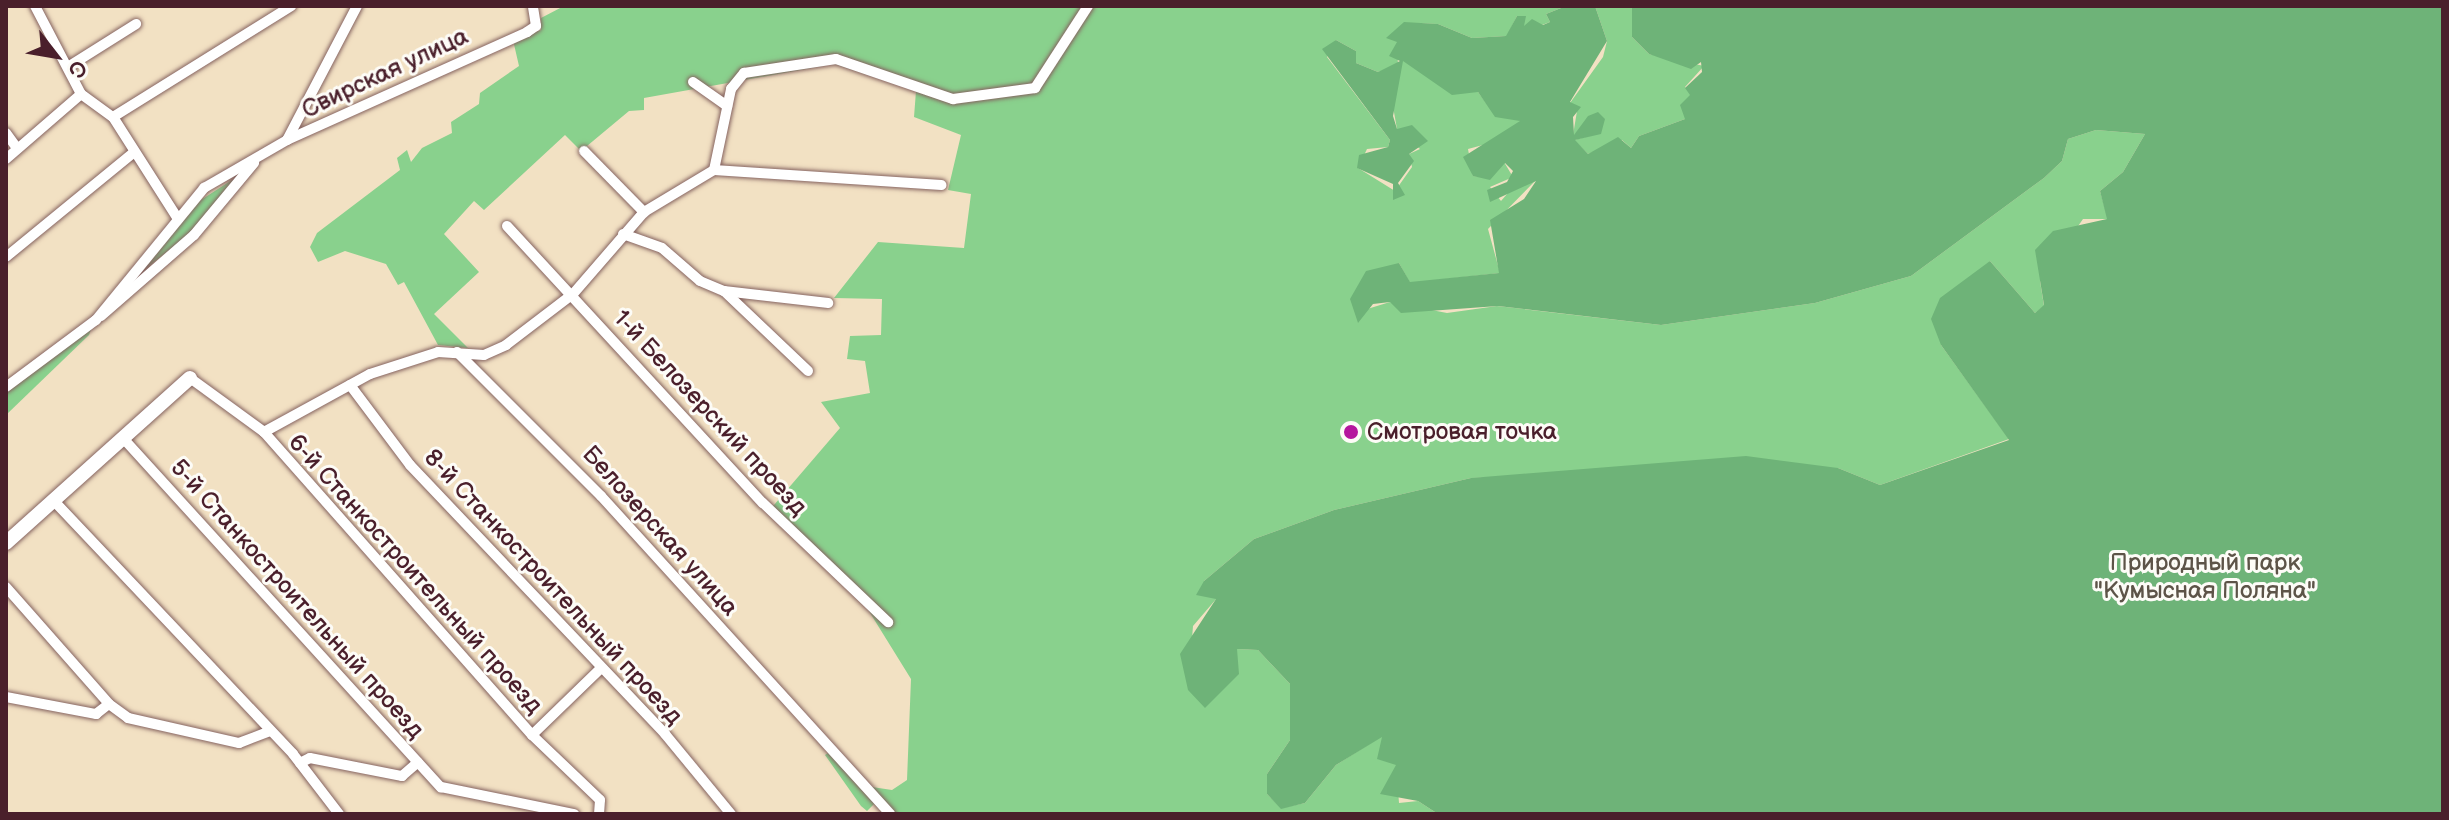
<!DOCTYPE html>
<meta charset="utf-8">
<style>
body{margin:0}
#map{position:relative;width:2449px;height:820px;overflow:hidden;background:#f2e1c3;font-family:"Balsamiq Sans",sans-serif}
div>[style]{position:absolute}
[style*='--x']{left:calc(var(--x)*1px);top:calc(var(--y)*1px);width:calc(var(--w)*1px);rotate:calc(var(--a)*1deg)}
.green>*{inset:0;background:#89d18d}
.forest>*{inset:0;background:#6eb378}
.roads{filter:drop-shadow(0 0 2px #856360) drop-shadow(0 0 2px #856360)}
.street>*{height:10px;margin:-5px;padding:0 5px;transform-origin:5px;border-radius:5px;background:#fff}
.secondary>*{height:14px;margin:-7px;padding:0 7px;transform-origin:7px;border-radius:7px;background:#fff}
.dots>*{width:22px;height:22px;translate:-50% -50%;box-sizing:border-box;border:4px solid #fdfcf7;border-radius:50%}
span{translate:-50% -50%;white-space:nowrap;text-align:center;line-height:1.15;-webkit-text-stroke:6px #fdfcf7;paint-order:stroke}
.street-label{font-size:24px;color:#4a1f2b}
.poi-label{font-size:24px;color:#4a1f2b}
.left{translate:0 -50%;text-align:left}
.park-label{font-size:24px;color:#5d5448}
.frame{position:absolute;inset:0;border:8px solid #4a1f2b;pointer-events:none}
.north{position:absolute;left:16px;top:16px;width:80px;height:80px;-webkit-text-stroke:6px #fdfcf7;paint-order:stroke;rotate:121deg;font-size:22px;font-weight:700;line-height:32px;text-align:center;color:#4a1f2b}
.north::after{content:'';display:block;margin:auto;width:28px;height:36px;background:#4a1f2b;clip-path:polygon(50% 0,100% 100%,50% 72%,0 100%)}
</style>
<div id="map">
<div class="green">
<i style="clip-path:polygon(564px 6px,1566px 6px,1546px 14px,1550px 22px,1542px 25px,1524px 26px,1517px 16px,1507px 36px,1472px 38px,1438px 24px,1411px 23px,1397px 42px,1398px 66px,1378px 72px,1356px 63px,1356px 51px,1336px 40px,1327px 57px,1390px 140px,1388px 147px,1367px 149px,1358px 168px,1395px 191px,1412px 167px,1409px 154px,1420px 149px,1397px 129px,1392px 101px,1402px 61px,1410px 61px,1445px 89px,1478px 92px,1489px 107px,1521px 121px,1494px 142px,1468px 149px,1473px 176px,1485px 177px,1504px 162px,1513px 177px,1490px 187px,1501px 201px,1514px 186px,1536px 180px,1488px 229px,1500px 273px,1410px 283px,1399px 263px,1364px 310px,1390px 302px,1447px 313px,1497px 306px,1661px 325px,1815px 303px,1911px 276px,2044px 178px,2062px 161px,2068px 139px,2096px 130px,2145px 134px,2123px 172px,2100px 191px,2108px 219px,2083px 219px,2040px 281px,2044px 306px,2035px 313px,1990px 261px,1941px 345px,2009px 439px,1880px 485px,1838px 468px,1471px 478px,1334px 510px,1254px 539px,1204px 581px,1217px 598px,1193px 626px,1188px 690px,1237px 649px,1258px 650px,1290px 684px,1290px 740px,1267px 774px,1267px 794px,1281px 808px,1305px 803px,1336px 765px,1382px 736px,1396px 764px,1399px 803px,1418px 801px,1438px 814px,884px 814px,874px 804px,867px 811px,861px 806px,825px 755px,831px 751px,872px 787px,892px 790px,907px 780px,911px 679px,867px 608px,768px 512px,840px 428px,821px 402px,870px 393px,865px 361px,847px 359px,850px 336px,881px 335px,882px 299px,834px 298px,878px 242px,964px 248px,971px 194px,948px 190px,961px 135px,914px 117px,916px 91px,834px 64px,644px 98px,644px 110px,629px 111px,581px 151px,565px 135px,484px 210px,474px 201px,444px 234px,479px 272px,434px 314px,468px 348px,438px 345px,404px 282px,398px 285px,386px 264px,345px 251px,318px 262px,310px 247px,317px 233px,400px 170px,397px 158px,407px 150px,411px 162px,422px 148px,452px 133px,451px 122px,479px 104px,480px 93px,519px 66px,513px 40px,541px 30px,541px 18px)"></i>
<i style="clip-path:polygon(1595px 6px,1632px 6px,1632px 37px,1649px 54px,1704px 66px,1685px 87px,1691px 95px,1685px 119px,1639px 136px,1631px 148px,1622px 140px,1588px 154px,1574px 140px,1593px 135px,1573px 135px,1577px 111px,1570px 103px,1603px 57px,1607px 41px)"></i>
<i style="clip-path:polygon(249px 169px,191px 233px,135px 277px,190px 207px)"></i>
<i style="clip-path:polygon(92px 327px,89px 335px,6px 415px,6px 393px)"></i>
</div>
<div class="forest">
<i style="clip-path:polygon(1566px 6px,1595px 6px,1607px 41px,1570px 102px,1581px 107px,1573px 117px,1574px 135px,1588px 116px,1598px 112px,1605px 119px,1601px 134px,1575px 140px,1588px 154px,1618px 137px,1631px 148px,1639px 136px,1685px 119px,1680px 105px,1690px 95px,1685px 88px,1702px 72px,1701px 62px,1691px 69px,1649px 54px,1632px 37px,1632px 6px,2443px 6px,2443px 814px,1438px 814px,1418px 801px,1380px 794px,1396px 765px,1377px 759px,1382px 737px,1336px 765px,1305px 803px,1281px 809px,1267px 794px,1267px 774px,1290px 740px,1290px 684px,1258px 650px,1237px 649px,1239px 674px,1205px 708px,1188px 690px,1180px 654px,1216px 599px,1196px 595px,1204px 581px,1254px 539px,1334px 510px,1471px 478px,1746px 456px,1838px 468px,1880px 485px,2009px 440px,1941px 345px,1931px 319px,1940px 298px,1990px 261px,2035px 313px,2044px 305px,2035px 250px,2053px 231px,2107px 219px,2100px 191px,2123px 172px,2145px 134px,2096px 130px,2068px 139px,2062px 161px,2044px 178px,1911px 276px,1815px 303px,1661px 325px,1498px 306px,1401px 313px,1390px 302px,1373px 304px,1358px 323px,1350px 299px,1366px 271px,1399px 263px,1410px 282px,1499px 273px,1490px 220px,1524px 199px,1536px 181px,1490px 202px,1487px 190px,1507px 182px,1513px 171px,1505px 163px,1490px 180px,1473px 176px,1463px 157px,1520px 121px,1495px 117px,1478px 92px,1452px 95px,1403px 61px,1393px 116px,1397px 129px,1412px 125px,1428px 141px,1409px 154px,1414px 161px,1398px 183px,1405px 195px,1393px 200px,1393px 184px,1357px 168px,1359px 155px,1388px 147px,1390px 140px,1322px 49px,1336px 40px,1356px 51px,1356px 63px,1378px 72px,1400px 61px,1389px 56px,1397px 42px,1386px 38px,1404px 22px,1438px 24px,1472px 38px,1506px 36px,1517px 16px,1526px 16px,1524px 26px,1532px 19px,1543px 25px,1550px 22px,1546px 14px)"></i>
</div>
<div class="roads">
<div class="street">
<i style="--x:35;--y:6;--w:99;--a:62.4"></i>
<i style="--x:71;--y:65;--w:77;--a:-32.2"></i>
<i style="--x:693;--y:82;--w:42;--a:35.2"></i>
<i style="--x:81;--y:94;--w:39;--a:36"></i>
<i style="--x:113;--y:117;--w:121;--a:57.5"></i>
<i style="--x:113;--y:117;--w:210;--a:-31.9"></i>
<i style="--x:6;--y:133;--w:17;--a:54"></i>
<i style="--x:287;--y:140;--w:151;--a:-62.4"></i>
<i style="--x:584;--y:151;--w:86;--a:45.5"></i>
<i style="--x:6;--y:159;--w:99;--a:-40.9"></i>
<i style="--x:714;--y:170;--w:83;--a:-78.1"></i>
<i style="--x:731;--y:89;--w:21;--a:-51"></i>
<i style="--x:744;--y:73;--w:93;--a:-8.7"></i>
<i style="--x:836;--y:59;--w:124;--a:18.9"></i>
<i style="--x:953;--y:99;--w:83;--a:-7.6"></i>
<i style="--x:1035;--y:88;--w:98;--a:-57.1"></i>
<i style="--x:507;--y:226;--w:377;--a:47.3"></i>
<i style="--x:763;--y:503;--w:173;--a:43.6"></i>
<i style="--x:623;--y:234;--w:41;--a:19.7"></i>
<i style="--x:662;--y:248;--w:50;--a:41"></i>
<i style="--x:700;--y:281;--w:26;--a:23"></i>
<i style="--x:724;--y:291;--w:105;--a:6.6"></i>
<i style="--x:6;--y:257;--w:164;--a:-39.3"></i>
<i style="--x:724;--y:291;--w:116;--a:43.6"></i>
<i style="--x:101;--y:316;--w:123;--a:-41.1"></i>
<i style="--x:194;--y:235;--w:94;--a:-50.2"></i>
<i style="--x:457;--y:352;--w:204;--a:45"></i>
<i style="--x:601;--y:496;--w:430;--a:47.7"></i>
<i style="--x:190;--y:378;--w:92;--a:36.1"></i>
<i style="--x:264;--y:432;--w:405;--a:48.5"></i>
<i style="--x:532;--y:735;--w:94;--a:43.7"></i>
<i style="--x:600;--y:800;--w:14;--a:94"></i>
<i style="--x:350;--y:385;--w:100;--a:53.1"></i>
<i style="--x:410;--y:465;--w:371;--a:46.5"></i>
<i style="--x:665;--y:734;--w:104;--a:50.5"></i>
<i style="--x:6;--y:387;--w:112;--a:-36.7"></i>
<i style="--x:96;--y:320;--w:171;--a:-50.7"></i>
<i style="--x:204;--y:188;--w:96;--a:-30"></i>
<i style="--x:287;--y:140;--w:263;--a:-24.2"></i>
<i style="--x:527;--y:32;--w:11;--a:-34"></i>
<i style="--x:536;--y:26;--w:20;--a:-99"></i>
<i style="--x:264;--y:432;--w:121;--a:-28.7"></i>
<i style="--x:370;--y:374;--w:71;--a:-17.9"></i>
<i style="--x:438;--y:352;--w:46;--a:3.7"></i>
<i style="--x:484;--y:355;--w:24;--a:-24"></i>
<i style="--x:506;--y:345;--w:84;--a:-37.3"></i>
<i style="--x:573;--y:294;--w:108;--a:-49.1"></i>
<i style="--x:644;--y:212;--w:82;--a:-31"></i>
<i style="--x:714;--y:170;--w:228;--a:3.8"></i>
<i style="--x:122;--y:437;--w:474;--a:47.7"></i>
<i style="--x:441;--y:787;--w:136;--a:11.5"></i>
<i style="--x:54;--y:501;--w:348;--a:46.6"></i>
<i style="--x:293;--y:754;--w:76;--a:52.5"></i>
<i style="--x:6;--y:587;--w:156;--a:48.6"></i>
<i style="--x:6;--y:697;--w:92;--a:10.7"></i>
<i style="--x:96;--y:714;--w:16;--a:-38"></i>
<i style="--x:109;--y:704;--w:24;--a:36"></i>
<i style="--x:128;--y:718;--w:114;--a:12.7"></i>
<i style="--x:239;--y:743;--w:31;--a:-21"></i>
<i style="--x:532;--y:735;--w:95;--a:-44.1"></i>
<i style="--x:300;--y:763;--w:11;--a:-27"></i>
<i style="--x:310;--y:758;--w:94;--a:11.1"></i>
<i style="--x:402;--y:776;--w:21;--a:-41"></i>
</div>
<div class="secondary">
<i style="--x:6;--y:543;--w:247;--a:-41.9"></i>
</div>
</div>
<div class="dots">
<i style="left:1351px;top:432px;background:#b5179e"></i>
</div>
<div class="street-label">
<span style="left:385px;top:73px;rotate:-25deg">Свирская улица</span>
<span style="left:710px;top:413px;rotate:47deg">1-й Белозерский проезд</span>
<span style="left:660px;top:531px;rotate:48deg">Белозерская улица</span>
<span style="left:415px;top:574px;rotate:48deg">6-й Станкостроительный проезд</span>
<span style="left:553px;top:587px;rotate:47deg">8-й Станкостроительный проезд</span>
<span style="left:297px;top:599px;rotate:48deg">5-й Станкостроительный проезд</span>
</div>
<div class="poi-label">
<span class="left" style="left:1367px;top:432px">Смотровая точка</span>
</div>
<div class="park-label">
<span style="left:2205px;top:577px">Природный парк<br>"Кумысная Поляна"</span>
</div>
<div class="frame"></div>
<div class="north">С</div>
</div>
